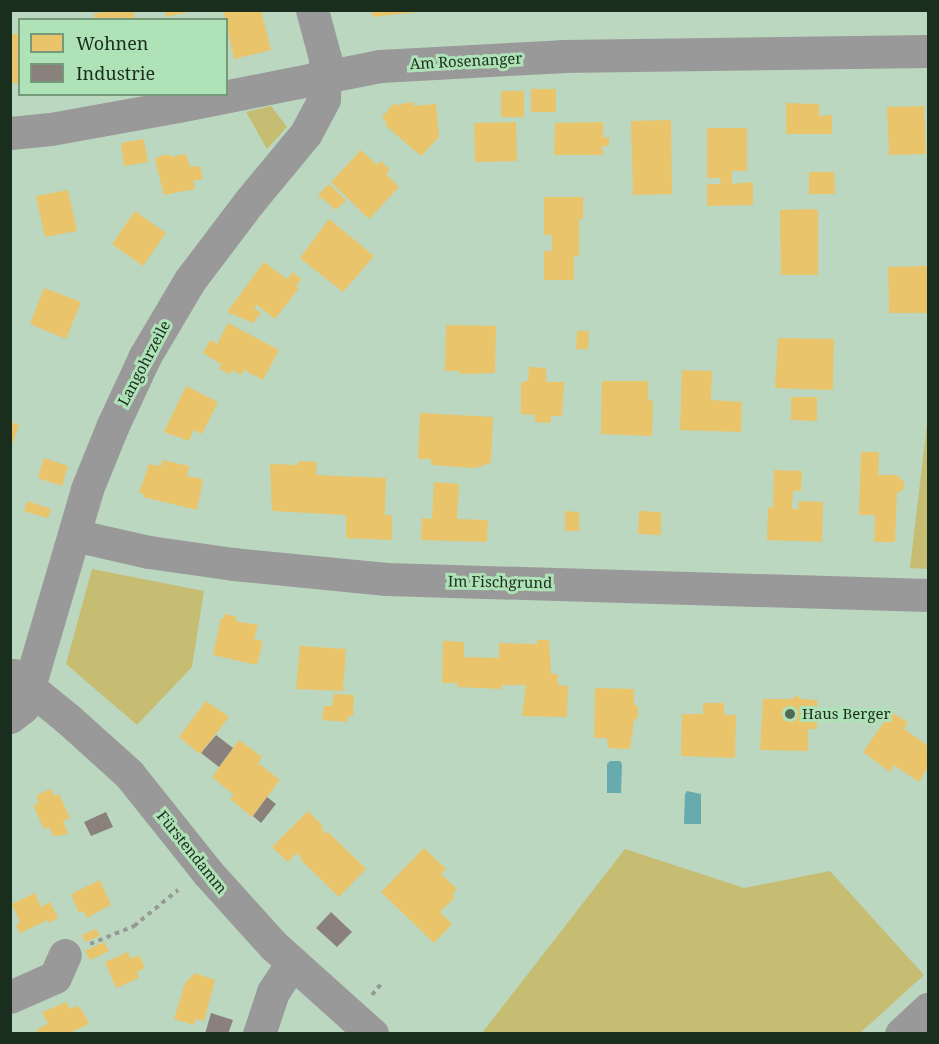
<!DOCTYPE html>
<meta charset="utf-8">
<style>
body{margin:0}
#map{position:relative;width:939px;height:1044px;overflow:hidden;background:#bbd7c0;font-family:"Noto Serif",serif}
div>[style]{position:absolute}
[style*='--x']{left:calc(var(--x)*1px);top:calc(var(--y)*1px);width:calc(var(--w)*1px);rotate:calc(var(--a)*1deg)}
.green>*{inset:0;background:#c6bd72}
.water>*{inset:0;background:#68abae}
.homes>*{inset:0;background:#e9c46a}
.industry>*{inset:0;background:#8a817c}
.path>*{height:4px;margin-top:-2px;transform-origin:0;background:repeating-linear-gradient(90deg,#959a96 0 4.5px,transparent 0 9px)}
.minor>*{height:33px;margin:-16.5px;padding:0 16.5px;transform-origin:16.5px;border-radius:16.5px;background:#9a999a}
.dots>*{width:16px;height:16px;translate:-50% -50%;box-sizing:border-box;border:3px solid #b0e2b8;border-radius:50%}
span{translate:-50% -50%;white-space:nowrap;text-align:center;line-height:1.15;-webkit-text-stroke:6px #b0e2b8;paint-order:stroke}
.street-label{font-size:15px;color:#1a2e1e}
.poi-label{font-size:15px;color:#1a2e1e}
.left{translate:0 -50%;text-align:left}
.frame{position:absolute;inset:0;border:12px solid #1a2e1e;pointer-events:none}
.legend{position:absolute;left:18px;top:18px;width:210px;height:78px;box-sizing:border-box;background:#b0e2b8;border:2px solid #749a7a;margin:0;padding:8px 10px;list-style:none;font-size:18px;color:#1a2e1e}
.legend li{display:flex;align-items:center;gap:12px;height:30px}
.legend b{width:30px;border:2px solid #749a7a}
</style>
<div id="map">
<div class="green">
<i style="clip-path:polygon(271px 106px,287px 127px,267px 149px,246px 112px)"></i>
<i style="clip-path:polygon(928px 415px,928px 569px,910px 568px)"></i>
<i style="clip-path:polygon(92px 569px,204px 591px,192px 667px,137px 725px,66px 664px)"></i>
<i style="clip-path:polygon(625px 849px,744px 888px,830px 871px,924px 975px,860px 1033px,482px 1033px)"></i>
</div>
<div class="water">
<i style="clip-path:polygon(610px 761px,620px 761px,622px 764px,621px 793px,607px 793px,607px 764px)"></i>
<i style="clip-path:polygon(687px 791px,701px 794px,701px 824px,684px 824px,685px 794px)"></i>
</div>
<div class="homes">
<i style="clip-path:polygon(112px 10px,133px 10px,135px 20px,95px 20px,94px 14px)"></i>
<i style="clip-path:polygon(165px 10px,192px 10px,192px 11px,166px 17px)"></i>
<i style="clip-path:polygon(223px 10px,261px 10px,271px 50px,234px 59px)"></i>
<i style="clip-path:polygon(372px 10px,417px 10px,417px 12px,372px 17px)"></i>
<i style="clip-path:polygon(10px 34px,20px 34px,20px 83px,10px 83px)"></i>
<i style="clip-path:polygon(531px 89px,556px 89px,556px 112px,531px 112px)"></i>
<i style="clip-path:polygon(501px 91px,524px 91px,524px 117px,501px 117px)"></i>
<i style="clip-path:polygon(414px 102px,414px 106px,436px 104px,439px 137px,421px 156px,385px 125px,387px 123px,382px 117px,394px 103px,398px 106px,400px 104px)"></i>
<i style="clip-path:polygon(786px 103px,819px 104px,819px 116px,832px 115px,832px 134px,786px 134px)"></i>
<i style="clip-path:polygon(924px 106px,926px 154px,889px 155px,887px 107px)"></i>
<i style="clip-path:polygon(671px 120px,672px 194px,633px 195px,631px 121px)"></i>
<i style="clip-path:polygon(516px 122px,517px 161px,475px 162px,474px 123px)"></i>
<i style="clip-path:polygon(603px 122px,603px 138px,609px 137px,609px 146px,602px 146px,603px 155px,554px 155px,555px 123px)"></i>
<i style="clip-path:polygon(707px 128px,747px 128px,747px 171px,732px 171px,732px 184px,753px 182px,753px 205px,707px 206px,707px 184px,721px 184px,720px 178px,707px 178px)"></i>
<i style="clip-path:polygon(144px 139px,148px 162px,124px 166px,121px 143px)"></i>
<i style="clip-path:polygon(361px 150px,377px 165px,381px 161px,390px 170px,386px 174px,399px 187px,369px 219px,331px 182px)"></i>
<i style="clip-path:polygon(170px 154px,170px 157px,186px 154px,190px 167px,200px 166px,203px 179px,193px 181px,195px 189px,164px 195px,155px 160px,157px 157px)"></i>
<i style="clip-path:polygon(809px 172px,834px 172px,835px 194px,809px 194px)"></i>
<i style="clip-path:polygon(329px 184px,346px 200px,336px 210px,318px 195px)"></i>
<i style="clip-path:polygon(68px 190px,77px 231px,45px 237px,36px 196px)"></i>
<i style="clip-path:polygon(544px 197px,583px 197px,583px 219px,579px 219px,579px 256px,574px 256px,574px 280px,544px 280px,544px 251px,552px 251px,552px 235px,544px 235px)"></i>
<i style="clip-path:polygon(812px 209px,818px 210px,818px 275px,781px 275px,780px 210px)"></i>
<i style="clip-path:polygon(135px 211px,166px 233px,143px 266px,112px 244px)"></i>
<i style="clip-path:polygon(329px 219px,374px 256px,343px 292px,300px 258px)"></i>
<i style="clip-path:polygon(264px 262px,287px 279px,293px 272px,301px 279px,296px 286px,299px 288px,275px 319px,257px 305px,254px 308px,261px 313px,253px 323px,227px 312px)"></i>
<i style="clip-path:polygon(928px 266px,928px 313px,889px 313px,888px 267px)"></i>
<i style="clip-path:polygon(44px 288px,81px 302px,66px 339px,30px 324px)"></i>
<i style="clip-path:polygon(228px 323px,279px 350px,263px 380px,244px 370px,241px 375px,232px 370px,230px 374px,219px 369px,221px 364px,203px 353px,210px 340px,217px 344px)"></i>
<i style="clip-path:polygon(446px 325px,496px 326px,495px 373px,460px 374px,460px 371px,445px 371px)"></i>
<i style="clip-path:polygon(577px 331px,589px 331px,588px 349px,576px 349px)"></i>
<i style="clip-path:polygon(778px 338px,834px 339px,833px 390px,775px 388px)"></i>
<i style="clip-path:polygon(529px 367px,546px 368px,546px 382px,564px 382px,562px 416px,551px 416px,550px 423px,535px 422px,535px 415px,521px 414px,521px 382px,528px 381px)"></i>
<i style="clip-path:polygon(682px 370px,712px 371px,711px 400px,742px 402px,741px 432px,680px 430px)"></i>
<i style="clip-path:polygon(602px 381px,648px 381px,648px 400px,653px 401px,652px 436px,601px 434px)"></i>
<i style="clip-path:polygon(186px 386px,218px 402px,202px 434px,194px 430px,189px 441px,164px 432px)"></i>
<i style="clip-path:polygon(791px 397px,817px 397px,817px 421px,791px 420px)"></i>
<i style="clip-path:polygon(420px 413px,493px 417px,491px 463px,474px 468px,431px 465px,431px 459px,418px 459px)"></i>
<i style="clip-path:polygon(10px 422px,19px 425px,11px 448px,10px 448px)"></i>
<i style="clip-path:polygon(861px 452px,879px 452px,878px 475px,897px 475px,904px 482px,904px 489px,897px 493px,895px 542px,874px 542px,875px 515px,859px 515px)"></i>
<i style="clip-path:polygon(44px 458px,68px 466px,62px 486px,38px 478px)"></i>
<i style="clip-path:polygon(162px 460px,189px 466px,187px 476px,203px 479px,197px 510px,143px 497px,144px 494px,139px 493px,149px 464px,161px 466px)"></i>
<i style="clip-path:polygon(298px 461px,317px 462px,316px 475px,386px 478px,385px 515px,392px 515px,392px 540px,346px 538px,346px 515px,272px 511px,270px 464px,298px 465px)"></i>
<i style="clip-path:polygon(774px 470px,802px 471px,801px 491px,793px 491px,792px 509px,798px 509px,799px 501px,823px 502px,822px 542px,767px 540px,768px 507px,773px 508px)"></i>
<i style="clip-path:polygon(434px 482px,459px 484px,457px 519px,488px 520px,487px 542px,421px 540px,422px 518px,432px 519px)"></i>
<i style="clip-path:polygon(27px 501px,51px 509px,48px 518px,24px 511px)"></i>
<i style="clip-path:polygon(565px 511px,579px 512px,579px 531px,565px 531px)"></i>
<i style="clip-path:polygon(639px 511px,661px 512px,661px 535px,638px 534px)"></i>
<i style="clip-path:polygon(224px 614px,237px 617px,235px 621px,258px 625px,254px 639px,263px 641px,257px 665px,213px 655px,221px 618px,224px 618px)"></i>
<i style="clip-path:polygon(537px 640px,549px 640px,551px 674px,558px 674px,558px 685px,568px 686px,567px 717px,522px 716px,526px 685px,502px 685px,502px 689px,457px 687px,457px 683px,442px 683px,443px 641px,464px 642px,464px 657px,499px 658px,499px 643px,537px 644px)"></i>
<i style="clip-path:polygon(300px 646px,346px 649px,343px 691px,296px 689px)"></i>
<i style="clip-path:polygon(595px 688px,634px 689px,634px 704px,638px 707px,638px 717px,634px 721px,630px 749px,608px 748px,607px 738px,594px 738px)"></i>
<i style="clip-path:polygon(334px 694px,354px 695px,353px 716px,348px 716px,347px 722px,322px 720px,324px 706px,332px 706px)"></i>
<i style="clip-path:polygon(797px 695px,801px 699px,817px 700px,817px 729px,808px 729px,808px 751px,760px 750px,763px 699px,792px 699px)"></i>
<i style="clip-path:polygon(206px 701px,229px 717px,200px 754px,179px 737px)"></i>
<i style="clip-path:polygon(703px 703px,724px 703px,724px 715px,736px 715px,735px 758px,681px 756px,682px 714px,703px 714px)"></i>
<i style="clip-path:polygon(891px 712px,908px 722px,904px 729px,928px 746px,928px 767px,919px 782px,894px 765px,890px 772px,863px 752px)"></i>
<i style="clip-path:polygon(239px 740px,262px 757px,258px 763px,280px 780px,252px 817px,230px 799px,234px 795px,212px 777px)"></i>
<i style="clip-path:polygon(50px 789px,55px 796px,59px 794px,70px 818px,63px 821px,68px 833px,64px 835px,53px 836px,49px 827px,44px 829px,33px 805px,38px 804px,37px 795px)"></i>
<i style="clip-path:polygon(308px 811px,323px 826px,321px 828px,326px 834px,328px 832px,366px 869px,339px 897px,301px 860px,302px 858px,297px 853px,288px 862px,272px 847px)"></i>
<i style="clip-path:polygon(424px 848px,446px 869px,441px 874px,457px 889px,453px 893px,454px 898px,440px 912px,452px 924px,434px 943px,381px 892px)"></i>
<i style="clip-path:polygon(100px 880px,111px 905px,86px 918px,84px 911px,79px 913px,71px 894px)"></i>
<i style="clip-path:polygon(35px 893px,41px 907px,50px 902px,58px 918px,49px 923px,48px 920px,20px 933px,16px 925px,20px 922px,12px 904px)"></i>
<i style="clip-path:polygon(96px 929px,100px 936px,85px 942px,82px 935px)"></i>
<i style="clip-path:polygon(104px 942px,109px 951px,90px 960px,85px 951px)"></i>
<i style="clip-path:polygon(128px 952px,131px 959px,139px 955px,145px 968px,137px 972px,139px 978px,116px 988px,105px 962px)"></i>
<i style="clip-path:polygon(195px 973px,215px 980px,204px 1021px,196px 1019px,194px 1025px,174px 1019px,185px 983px)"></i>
<i style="clip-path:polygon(67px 1002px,70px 1009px,77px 1006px,82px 1010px,89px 1024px,67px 1034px,39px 1034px,37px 1029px,48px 1024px,42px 1012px)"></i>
</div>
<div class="industry">
<i style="clip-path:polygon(216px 735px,233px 748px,219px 767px,201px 753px)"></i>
<i style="clip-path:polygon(267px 797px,276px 804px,261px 823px,253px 816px)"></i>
<i style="clip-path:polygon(106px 812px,113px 827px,91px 836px,84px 822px)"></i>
<i style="clip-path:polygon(331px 912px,352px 932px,337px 947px,316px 928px)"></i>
<i style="clip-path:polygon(211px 1013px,233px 1020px,228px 1034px,205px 1034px)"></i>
</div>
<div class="path">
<i style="--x:90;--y:944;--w:48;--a:-22.2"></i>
<i style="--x:134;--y:926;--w:57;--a:-39.3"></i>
<i style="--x:372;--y:995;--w:14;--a:-51"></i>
</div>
<div class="minor">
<i style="--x:10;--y:133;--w:41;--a:-5.6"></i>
<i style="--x:51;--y:129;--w:129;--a:-10.3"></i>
<i style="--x:178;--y:106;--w:206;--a:-11.2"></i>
<i style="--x:380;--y:66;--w:182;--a:-3.1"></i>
<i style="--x:562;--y:56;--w:366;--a:-0.8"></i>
<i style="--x:74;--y:535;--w:77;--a:12.8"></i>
<i style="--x:149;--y:552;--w:85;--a:8.1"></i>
<i style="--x:233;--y:564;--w:154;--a:5.6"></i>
<i style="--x:386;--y:579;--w:542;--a:1.69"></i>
<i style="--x:14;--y:675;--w:70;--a:39.2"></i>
<i style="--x:68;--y:719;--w:82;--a:42"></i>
<i style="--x:129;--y:774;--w:127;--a:51.4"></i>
<i style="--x:208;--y:873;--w:98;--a:47.9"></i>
<i style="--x:274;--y:946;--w:132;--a:41.9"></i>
<i style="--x:10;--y:717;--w:16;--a:-38"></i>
<i style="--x:23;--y:707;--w:227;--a:-73.6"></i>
<i style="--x:87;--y:489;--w:69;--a:-67.9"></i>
<i style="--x:113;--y:425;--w:76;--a:-65.1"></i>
<i style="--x:145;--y:356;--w:88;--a:-59.4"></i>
<i style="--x:190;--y:280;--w:98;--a:-52.9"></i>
<i style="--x:249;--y:202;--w:89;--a:-50.4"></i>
<i style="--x:306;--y:133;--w:38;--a:-62"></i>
<i style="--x:324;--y:99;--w:41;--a:-88.6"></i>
<i style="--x:325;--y:58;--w:50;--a:-105.2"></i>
<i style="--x:10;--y:997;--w:49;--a:-24"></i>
<i style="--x:55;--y:977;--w:24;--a:-66"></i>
<i style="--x:259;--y:1034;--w:44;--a:-71.6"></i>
<i style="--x:273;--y:992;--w:35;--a:-57"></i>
<i style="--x:901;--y:1034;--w:37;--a:-43"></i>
</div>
<div class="dots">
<i style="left:790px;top:714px;background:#526957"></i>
</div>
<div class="street-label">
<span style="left:466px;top:61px;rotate:-3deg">Am Rosenanger</span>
<span style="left:144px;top:363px;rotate:-62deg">Langohrzeile</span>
<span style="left:500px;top:582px;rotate:1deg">Im Fischgrund</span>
<span style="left:192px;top:852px;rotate:51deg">Fürstendamm</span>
</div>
<div class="poi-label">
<span class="left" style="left:802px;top:714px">Haus Berger</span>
</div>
<div class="frame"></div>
<ul class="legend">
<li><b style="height:16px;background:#e9c46a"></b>Wohnen</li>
<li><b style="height:16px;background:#8a817c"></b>Industrie</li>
</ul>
</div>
